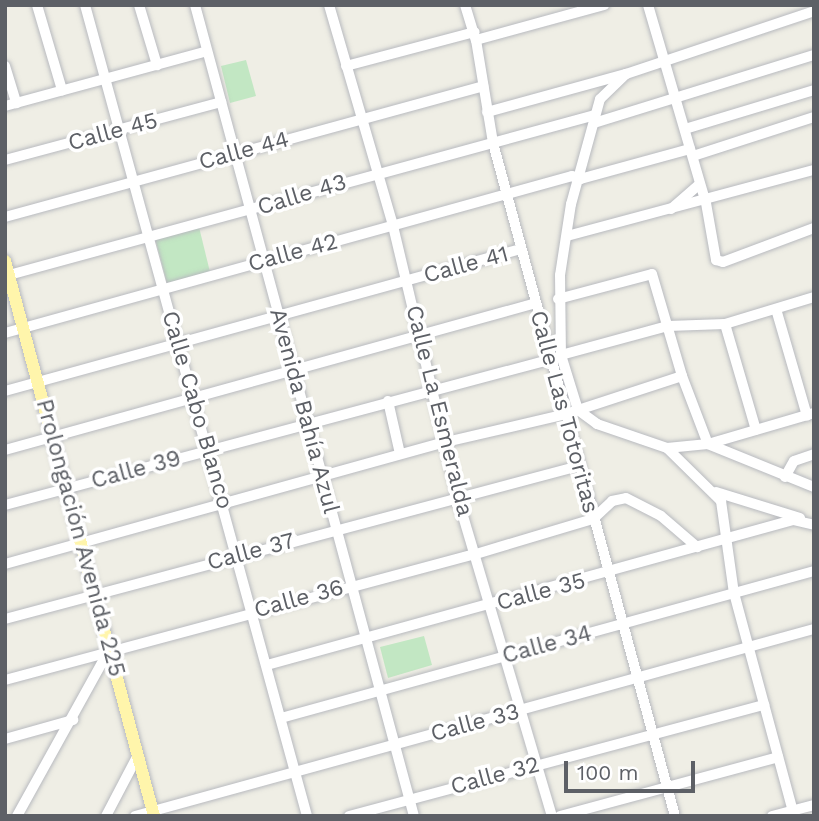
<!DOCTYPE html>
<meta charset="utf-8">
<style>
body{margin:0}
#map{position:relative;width:819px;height:821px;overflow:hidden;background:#efeee5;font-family:"Work Sans",sans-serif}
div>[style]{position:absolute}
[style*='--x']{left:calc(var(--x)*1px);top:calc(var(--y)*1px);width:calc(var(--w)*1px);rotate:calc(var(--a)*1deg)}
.green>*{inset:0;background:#c2e7c3}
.roads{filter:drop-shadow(0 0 2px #b8babf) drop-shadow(0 0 2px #b8babf)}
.minor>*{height:10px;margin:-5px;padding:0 5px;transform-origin:5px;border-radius:5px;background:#fff}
.major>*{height:12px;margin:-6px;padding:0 6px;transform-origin:6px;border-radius:6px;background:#fff5ab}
span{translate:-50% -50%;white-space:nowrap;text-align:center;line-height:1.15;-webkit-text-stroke:7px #fff;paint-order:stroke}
.street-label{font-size:23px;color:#5d6066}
.frame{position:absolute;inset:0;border:7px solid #5d6066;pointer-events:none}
.scale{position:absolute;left:564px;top:761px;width:131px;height:32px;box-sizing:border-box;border:4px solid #5d6066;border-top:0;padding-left:9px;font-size:21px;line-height:24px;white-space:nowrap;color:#5d6066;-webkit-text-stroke:5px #fff;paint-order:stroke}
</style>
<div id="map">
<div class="green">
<i style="clip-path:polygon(246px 60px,256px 96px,230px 103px,221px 66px)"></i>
<i style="clip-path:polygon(199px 227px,210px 272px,167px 283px,155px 238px)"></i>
<i style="clip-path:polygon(424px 636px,432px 665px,388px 678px,380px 647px)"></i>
</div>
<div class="roads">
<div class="minor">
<i style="--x:37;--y:5;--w:89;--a:73.6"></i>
<i style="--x:85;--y:5;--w:841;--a:74.69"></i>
<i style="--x:139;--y:5;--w:63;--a:73.3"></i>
<i style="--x:195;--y:5;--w:840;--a:74.89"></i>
<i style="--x:329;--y:5;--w:230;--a:73.8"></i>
<i style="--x:393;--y:226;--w:281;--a:76.6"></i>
<i style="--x:458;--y:499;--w:331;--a:73.5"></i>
<i style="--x:465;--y:5;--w:37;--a:73"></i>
<i style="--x:476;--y:40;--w:104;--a:80.6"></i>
<i style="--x:493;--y:143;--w:697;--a:74.87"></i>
<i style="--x:648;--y:5;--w:206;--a:73.7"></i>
<i style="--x:706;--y:203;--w:58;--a:80"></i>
<i style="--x:716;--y:260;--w:7;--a:16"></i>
<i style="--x:723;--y:262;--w:97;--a:-20.5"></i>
<i style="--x:476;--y:40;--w:133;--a:-15.3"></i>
<i style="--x:5;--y:66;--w:39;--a:73"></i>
<i style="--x:346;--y:66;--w:133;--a:-14.8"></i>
<i style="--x:626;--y:74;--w:36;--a:136"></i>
<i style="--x:600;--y:99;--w:109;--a:105.4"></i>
<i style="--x:571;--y:204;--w:72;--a:98.8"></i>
<i style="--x:560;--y:275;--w:80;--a:89.3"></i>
<i style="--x:561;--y:355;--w:58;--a:72.8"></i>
<i style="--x:578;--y:410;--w:24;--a:36"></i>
<i style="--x:597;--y:424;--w:74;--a:18.9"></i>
<i style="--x:667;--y:448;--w:41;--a:-5.6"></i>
<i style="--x:708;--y:444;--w:110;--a:-16.3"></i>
<i style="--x:5;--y:106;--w:209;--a:-15.2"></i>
<i style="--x:487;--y:112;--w:144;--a:-15.3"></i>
<i style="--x:626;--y:74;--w:198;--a:-18.5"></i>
<i style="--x:594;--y:123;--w:230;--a:-17.2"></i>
<i style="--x:685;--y:129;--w:135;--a:-16.8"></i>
<i style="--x:693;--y:156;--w:127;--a:-17.9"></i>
<i style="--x:5;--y:160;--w:224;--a:-15"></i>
<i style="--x:671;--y:209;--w:38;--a:-41"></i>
<i style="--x:5;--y:217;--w:496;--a:-15.3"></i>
<i style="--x:567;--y:236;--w:256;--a:-15"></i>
<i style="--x:9;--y:275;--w:607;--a:-15.27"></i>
<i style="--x:558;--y:299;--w:97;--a:-14.9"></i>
<i style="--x:652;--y:274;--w:106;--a:73.6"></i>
<i style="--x:682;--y:376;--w:73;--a:69.1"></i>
<i style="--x:708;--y:444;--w:114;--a:22.1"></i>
<i style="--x:776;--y:309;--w:111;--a:73.8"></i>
<i style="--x:725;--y:324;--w:110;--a:73.7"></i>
<i style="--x:5;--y:333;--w:588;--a:-15.48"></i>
<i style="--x:572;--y:176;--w:9;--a:21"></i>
<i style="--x:580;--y:179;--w:114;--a:-15.3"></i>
<i style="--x:561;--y:355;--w:111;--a:-15.2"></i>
<i style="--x:668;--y:326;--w:57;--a:-2"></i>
<i style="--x:725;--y:324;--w:93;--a:-16.9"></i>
<i style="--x:5;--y:391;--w:535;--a:-15.39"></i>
<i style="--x:388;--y:401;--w:54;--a:77.2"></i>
<i style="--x:667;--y:448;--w:76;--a:44.5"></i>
<i style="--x:721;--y:501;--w:93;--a:82"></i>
<i style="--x:734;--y:593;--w:231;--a:74.9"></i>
<i style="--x:5;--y:450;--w:551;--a:-15.47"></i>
<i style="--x:785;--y:477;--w:18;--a:-61"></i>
<i style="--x:794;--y:461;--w:21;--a:-19"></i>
<i style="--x:716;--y:492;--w:88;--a:17.2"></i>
<i style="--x:5;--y:505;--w:566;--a:-14.94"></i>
<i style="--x:5;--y:564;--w:458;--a:-15.5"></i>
<i style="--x:446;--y:442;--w:123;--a:-13.1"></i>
<i style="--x:566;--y:414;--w:122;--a:-18.1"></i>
<i style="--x:5;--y:619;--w:594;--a:-14.93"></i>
<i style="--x:267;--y:665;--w:546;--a:-15.41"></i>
<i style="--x:793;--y:520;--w:22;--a:13"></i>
<i style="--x:5;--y:680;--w:488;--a:-15"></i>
<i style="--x:476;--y:554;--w:122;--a:-16.7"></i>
<i style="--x:593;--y:519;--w:26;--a:-43"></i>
<i style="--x:612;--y:501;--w:14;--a:-12"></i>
<i style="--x:626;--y:498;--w:39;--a:27"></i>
<i style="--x:661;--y:516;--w:48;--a:40.7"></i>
<i style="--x:281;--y:718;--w:553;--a:-15.42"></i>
<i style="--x:5;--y:739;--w:71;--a:-15.6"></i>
<i style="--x:17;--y:816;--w:190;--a:-61"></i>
<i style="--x:106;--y:816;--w:69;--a:-62.3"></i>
<i style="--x:135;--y:816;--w:704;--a:-15.4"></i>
<i style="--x:349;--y:816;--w:430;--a:-15"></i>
<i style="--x:560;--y:816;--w:226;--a:-15.1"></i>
<i style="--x:772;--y:816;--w:43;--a:-14.7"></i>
</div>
<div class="major">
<i style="--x:5;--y:261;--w:575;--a:74.97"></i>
</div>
</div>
<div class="street-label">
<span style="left:113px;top:132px;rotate:-15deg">Calle 45</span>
<span style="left:244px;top:151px;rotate:-15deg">Calle 44</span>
<span style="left:302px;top:195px;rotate:-17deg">Calle 43</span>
<span style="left:293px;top:253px;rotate:-15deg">Calle 42</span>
<span style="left:466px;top:265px;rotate:-15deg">Calle 41</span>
<span style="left:197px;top:410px;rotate:74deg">Calle Cabo Blanco</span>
<span style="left:304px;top:411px;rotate:75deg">Avenida Bahía Azul</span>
<span style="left:439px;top:411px;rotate:76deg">Calle La Esmeralda</span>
<span style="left:564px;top:412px;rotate:75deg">Calle Las Totoritas</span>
<span style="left:136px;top:470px;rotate:-15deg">Calle 39</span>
<span style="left:80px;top:538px;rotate:75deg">Prolongación Avenida 225</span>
<span style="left:251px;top:552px;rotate:-15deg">Calle 37</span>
<span style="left:541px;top:592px;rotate:-15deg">Calle 35</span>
<span style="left:299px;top:599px;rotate:-15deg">Calle 36</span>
<span style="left:547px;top:645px;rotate:-15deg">Calle 34</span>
<span style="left:475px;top:723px;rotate:-15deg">Calle 33</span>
<span style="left:495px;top:776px;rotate:-15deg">Calle 32</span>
</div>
<div class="frame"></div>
<div class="scale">100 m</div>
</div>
